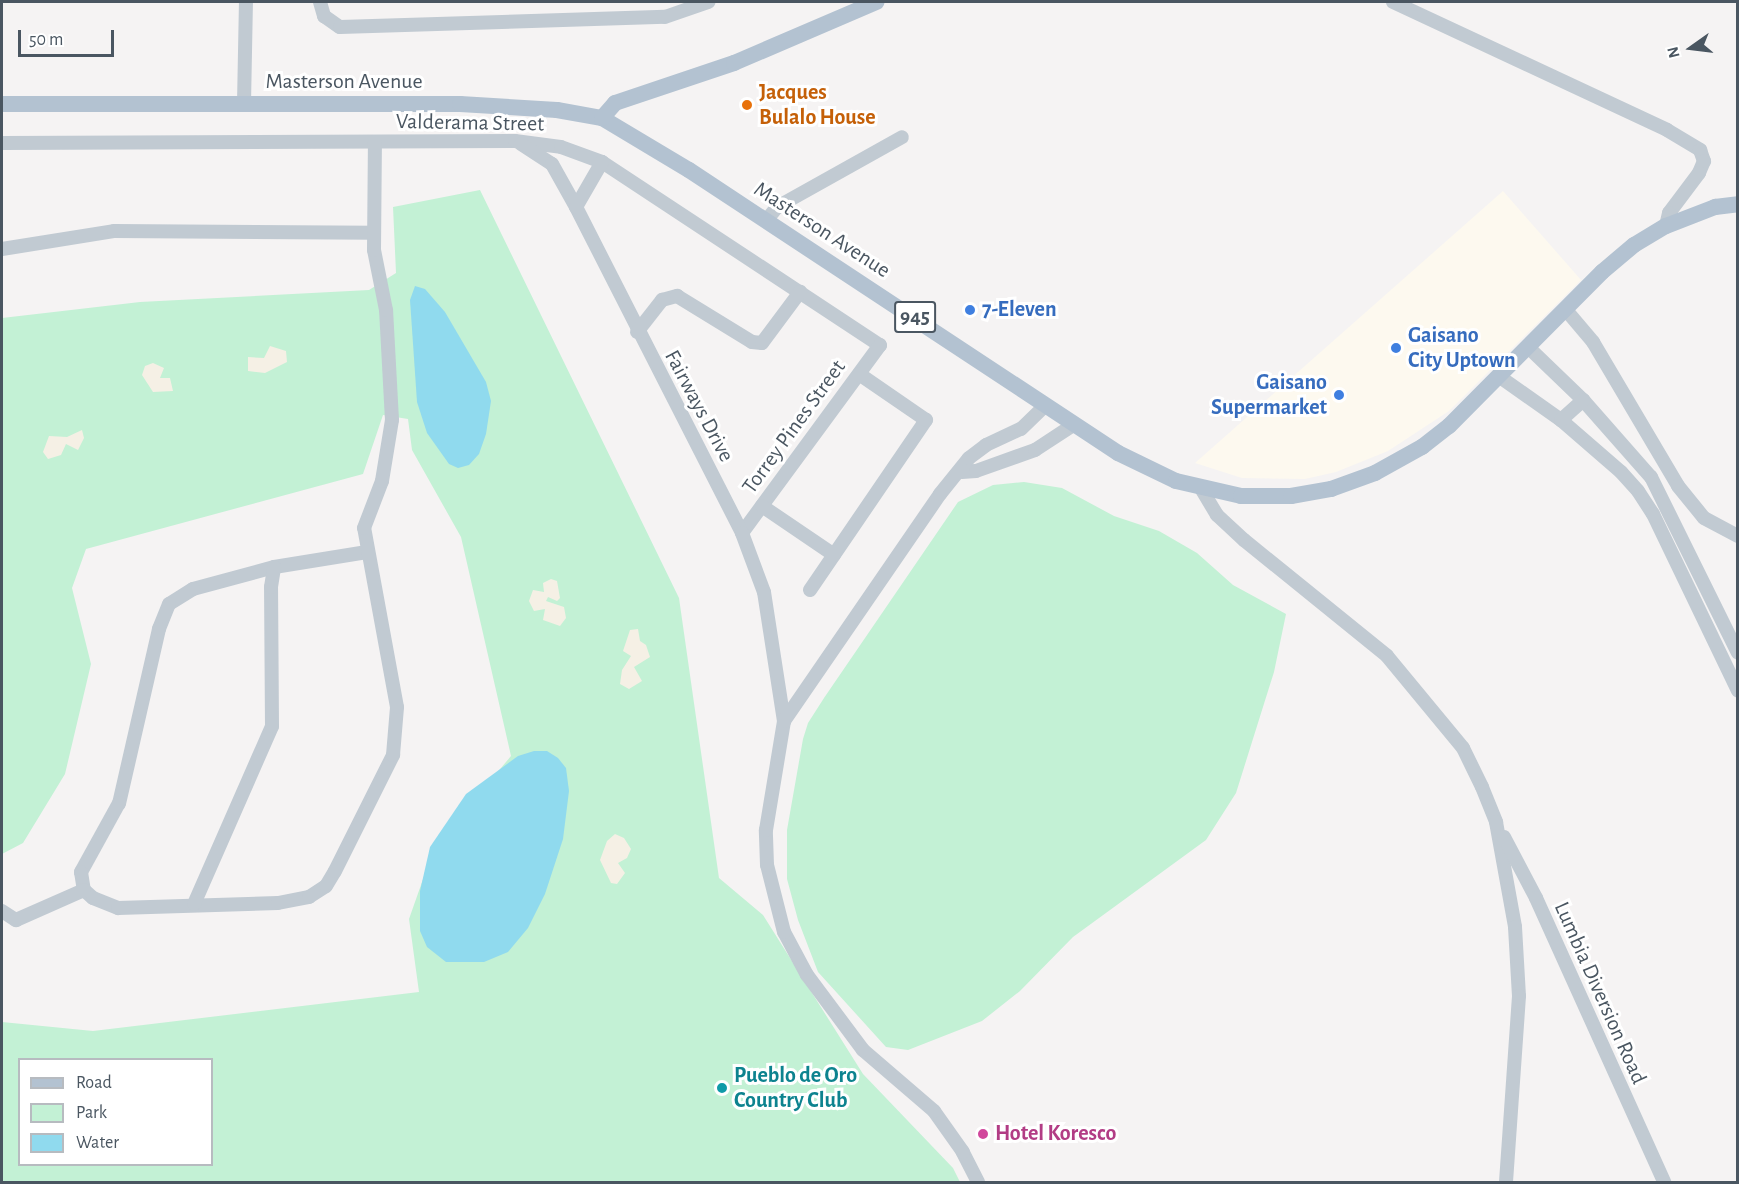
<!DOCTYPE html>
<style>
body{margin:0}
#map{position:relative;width:1739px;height:1184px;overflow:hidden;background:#f5f3f3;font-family:"Alegreya Sans",sans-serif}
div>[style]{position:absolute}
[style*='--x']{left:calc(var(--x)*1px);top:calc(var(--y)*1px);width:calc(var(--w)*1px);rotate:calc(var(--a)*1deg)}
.commercial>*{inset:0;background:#fdf9ef}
.green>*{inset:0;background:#c3f1d5}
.sand>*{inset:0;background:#f5f0e5}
.water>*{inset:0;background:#90daee}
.minor>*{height:14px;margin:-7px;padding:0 7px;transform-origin:7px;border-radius:7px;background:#c1cad2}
.major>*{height:16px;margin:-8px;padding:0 8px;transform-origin:8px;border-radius:8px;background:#b3c2d1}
.dots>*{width:16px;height:16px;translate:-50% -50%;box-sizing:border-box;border:3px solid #fff;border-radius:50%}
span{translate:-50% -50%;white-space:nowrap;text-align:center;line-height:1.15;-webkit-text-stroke:6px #fff;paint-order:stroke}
.shield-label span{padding:2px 4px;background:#fff;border:2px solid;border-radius:4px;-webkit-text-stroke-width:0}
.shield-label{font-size:21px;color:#4a5661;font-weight:700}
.street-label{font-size:22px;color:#4a5661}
.food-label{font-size:22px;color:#c56008;font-weight:700}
.left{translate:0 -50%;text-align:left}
.shop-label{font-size:22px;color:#366cbe;font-weight:700}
.right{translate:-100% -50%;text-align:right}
.culture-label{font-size:22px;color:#0d838f;font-weight:700}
.hotel-label{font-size:22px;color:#b23c85;font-weight:700}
.frame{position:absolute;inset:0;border:3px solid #4a5661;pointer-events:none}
.legend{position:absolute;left:18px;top:1058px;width:195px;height:108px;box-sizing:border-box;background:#fff;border:2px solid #b7bbc0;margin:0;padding:8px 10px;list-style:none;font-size:18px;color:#4a5661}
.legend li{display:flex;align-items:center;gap:12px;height:30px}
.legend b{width:30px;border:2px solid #b7bbc0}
.north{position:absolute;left:1661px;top:18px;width:60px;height:60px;-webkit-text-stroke:4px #fff;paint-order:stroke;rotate:256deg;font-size:16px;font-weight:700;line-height:24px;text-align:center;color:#4a5661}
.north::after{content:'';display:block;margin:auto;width:21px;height:27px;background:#4a5661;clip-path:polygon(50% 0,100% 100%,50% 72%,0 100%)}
.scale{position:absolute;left:18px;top:30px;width:96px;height:27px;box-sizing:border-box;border:3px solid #4a5661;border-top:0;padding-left:8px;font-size:18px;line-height:21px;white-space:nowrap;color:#4a5661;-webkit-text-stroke:4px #fff;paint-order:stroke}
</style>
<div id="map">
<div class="commercial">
<i style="clip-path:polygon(1503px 191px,1581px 280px,1449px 411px,1388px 451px,1336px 472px,1305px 479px,1242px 478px,1195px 463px)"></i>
</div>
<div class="green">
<i style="clip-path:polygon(evenodd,480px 190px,679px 598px,719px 878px,763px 915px,863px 1074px,953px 1168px,960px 1182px,2px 1182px,2px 1022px,93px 1031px,419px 992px,409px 919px,434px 848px,511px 756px,461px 537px,412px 450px,408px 419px,383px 415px,363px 474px,86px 549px,72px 588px,91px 664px,65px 774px,23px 843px,2px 854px,2px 318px,140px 302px,369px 290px,396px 273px,393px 207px,480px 190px,20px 1060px,212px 1060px,212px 1164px,20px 1164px,20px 1060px)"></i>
<i style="clip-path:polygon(1024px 482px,1062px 488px,1114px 516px,1159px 531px,1197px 553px,1233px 585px,1286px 614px,1274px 672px,1236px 793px,1206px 840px,1073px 937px,1020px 991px,982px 1021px,908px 1050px,886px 1047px,818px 972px,798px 920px,787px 879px,787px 830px,803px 739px,808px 723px,824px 698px,958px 502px,993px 485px)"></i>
</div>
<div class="sand">
<i style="clip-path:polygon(270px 346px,286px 351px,287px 362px,265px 373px,248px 371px,248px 357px,264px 358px)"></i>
<i style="clip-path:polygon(153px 363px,164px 368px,160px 378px,170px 378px,173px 391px,153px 392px,142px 375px,145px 366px)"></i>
<i style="clip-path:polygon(82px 430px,84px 438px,78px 450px,66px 444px,61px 455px,48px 459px,43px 452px,49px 436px,67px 437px)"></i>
<i style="clip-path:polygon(551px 579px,557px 581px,560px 598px,557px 601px,548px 597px,546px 601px,564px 607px,566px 618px,560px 626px,543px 620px,545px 609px,534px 611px,529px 601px,533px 590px,544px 592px,543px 583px)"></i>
<i style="clip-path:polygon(638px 629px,640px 641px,646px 645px,650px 657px,634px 667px,642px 681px,629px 689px,620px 684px,622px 670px,631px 656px,623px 651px,630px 630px)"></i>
<i style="clip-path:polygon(615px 834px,624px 838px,631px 849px,627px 858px,618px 863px,625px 873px,617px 884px,611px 883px,600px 860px,607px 841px)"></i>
</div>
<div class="water">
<i style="clip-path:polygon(415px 286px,425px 289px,445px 312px,486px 382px,491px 401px,486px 434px,479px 454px,469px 465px,458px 468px,449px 464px,427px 433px,417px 402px,410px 300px)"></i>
<i style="clip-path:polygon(534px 751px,547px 751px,558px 758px,566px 768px,569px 791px,563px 839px,545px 894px,528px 928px,508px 952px,484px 962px,446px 962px,427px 947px,420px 931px,420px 891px,430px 847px,466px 794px,518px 756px)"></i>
</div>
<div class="minor">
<i style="--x:320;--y:2;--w:15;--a:74"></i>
<i style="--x:324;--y:16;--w:19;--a:35"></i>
<i style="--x:340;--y:27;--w:325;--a:-1.8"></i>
<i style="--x:665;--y:17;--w:46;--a:-19.2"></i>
<i style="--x:1393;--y:2;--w:302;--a:25"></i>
<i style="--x:1667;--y:130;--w:39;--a:31"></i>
<i style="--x:1700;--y:150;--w:12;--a:70"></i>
<i style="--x:1704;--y:161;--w:13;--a:113"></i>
<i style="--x:1699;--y:173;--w:50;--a:126.9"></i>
<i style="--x:1669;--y:213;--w:13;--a:103"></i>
<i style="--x:244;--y:104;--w:102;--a:-88.9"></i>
<i style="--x:2;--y:143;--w:513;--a:-0.22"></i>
<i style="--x:515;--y:141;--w:46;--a:7.4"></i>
<i style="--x:561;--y:147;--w:44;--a:20.1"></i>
<i style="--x:602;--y:162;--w:333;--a:33.4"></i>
<i style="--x:880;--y:345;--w:233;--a:126.3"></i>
<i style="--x:521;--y:144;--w:37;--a:33"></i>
<i style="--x:552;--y:164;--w:49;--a:60.8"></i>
<i style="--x:576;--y:207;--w:366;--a:63"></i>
<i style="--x:742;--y:533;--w:63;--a:69.6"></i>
<i style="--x:764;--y:592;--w:131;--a:81.2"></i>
<i style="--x:576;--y:207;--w:52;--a:-60"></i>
<i style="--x:766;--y:221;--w:18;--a:-52"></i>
<i style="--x:777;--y:207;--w:143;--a:-29.2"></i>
<i style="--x:2;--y:249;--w:113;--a:-9.1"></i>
<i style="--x:114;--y:231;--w:260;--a:0.4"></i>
<i style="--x:1566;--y:310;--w:42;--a:49.8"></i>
<i style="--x:1593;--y:342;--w:167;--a:59.4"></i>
<i style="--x:1678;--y:486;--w:41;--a:50.9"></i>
<i style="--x:1704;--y:518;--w:38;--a:28"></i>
<i style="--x:637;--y:332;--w:41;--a:-52"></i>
<i style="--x:662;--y:300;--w:16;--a:-15"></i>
<i style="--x:677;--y:296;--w:88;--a:31.5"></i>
<i style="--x:752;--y:342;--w:10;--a:6"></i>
<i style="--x:762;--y:343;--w:64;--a:-53.3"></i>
<i style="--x:1529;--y:348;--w:75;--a:43.9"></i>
<i style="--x:1583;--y:400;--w:103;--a:48.6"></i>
<i style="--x:1651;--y:477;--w:196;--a:63.7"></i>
<i style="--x:1500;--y:377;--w:75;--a:35.2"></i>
<i style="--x:1561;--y:420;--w:79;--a:40.9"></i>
<i style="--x:1621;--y:472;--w:25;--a:48"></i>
<i style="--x:1638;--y:491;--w:27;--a:57"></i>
<i style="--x:1653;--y:514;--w:196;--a:64.3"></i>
<i style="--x:1561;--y:420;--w:30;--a:-42"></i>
<i style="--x:962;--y:472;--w:14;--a:-4"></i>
<i style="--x:976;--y:471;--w:63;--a:-19.6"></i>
<i style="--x:1035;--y:450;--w:45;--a:-33.3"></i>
<i style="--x:1202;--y:490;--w:29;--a:59"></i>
<i style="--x:1217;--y:515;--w:37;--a:43"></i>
<i style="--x:1244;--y:540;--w:184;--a:39"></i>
<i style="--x:1387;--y:656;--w:119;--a:50.4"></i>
<i style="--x:1463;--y:748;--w:43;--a:64"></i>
<i style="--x:1482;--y:787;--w:38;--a:68"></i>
<i style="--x:1496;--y:822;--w:107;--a:79.7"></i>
<i style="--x:1515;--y:927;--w:69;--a:86.7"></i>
<i style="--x:1519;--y:996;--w:186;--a:94"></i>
<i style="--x:762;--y:506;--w:87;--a:34.2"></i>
<i style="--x:367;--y:552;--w:94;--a:170.8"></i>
<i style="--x:274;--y:567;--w:84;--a:164.8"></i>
<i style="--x:193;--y:589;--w:28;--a:148"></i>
<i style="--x:169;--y:604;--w:27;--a:112"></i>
<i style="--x:159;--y:629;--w:179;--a:102.9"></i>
<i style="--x:119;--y:803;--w:79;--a:118.8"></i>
<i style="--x:81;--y:872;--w:18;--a:81"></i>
<i style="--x:84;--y:890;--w:12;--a:42"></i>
<i style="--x:93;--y:898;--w:27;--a:22"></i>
<i style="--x:118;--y:908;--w:160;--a:-1.8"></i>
<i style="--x:278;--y:903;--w:32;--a:-11"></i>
<i style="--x:309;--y:897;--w:20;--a:-33"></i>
<i style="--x:326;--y:886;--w:17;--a:-59"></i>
<i style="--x:335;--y:871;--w:130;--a:-63.4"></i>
<i style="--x:393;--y:755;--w:48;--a:-85.2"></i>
<i style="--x:397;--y:707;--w:182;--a:-100.4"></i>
<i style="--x:364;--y:528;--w:50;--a:-69"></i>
<i style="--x:382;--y:481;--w:62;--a:-80.7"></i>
<i style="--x:392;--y:420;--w:110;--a:-93.1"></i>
<i style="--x:386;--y:310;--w:61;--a:-101.3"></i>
<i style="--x:374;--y:250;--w:108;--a:-89.5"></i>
<i style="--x:810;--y:590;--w:206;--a:-55.7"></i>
<i style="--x:926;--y:420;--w:81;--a:-145.5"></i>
<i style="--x:1504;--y:837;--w:69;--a:62.3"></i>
<i style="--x:1536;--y:898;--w:312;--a:65.7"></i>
<i style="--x:194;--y:904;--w:194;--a:-66.3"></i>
<i style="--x:272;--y:726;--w:139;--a:-90.4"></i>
<i style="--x:271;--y:587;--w:20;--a:-81"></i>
<i style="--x:2;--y:911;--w:17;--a:33"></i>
<i style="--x:16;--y:920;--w:74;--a:-23.8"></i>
<i style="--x:978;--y:1182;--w:34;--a:-117"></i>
<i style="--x:963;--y:1152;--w:50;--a:-125.3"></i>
<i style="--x:934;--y:1111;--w:94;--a:-139.3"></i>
<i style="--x:863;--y:1050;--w:94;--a:-126.7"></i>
<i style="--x:807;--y:975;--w:49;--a:-118.1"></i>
<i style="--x:784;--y:932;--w:69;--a:-104.2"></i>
<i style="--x:767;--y:865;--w:35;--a:-92"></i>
<i style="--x:766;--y:830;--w:110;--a:-80.6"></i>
<i style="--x:784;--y:721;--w:275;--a:-55.5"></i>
<i style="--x:940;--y:494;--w:46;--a:-51.1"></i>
<i style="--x:969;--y:458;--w:21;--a:-37"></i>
<i style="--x:986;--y:445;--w:38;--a:-25"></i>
<i style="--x:1021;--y:429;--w:33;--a:-44"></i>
</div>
<div class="major">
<i style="--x:2;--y:104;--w:458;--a:0"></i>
<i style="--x:460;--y:104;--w:97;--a:3.5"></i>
<i style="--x:557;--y:110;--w:46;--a:10.1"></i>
<i style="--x:602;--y:118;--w:101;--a:30.9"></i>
<i style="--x:689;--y:170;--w:514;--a:33.41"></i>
<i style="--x:1118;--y:453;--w:64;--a:25.8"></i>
<i style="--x:1176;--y:481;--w:67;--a:13"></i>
<i style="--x:1241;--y:496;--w:50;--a:0"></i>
<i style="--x:1291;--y:496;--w:41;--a:-9.9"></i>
<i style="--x:1331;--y:489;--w:47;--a:-20"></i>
<i style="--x:1375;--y:473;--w:54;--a:-29"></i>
<i style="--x:1422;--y:447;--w:34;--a:-38"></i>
<i style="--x:1449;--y:426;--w:217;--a:-45.2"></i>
<i style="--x:1602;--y:272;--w:42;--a:-40.2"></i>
<i style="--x:1634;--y:245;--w:37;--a:-31"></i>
<i style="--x:1666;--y:226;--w:53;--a:-21.2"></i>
<i style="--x:1715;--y:207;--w:23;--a:-7"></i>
<i style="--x:602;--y:118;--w:20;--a:-49"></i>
<i style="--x:615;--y:103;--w:126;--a:-18.6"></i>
<i style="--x:734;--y:63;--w:155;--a:-23.2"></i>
</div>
<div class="dots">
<i style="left:747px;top:105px;background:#e8710a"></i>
<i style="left:970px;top:310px;background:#3f7fe0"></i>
<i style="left:1396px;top:348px;background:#3f7fe0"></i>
<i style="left:1339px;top:395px;background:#3f7fe0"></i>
<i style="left:722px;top:1088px;background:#0f9aa8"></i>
<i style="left:983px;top:1134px;background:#d1479c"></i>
</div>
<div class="shield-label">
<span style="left:915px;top:317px">945</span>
</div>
<div class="street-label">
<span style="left:344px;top:82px">Masterson Avenue</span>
<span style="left:470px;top:123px;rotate:1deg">Valderama Street</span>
<span style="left:822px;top:230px;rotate:33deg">Masterson Avenue</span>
<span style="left:699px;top:406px;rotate:62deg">Fairways Drive</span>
<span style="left:794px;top:427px;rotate:-54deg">Torrey Pines Street</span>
<span style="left:1600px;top:993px;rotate:66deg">Lumbia Diversion Road</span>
</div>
<div class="food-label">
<span class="left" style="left:759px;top:105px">Jacques<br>Bulalo House</span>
</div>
<div class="shop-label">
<span class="left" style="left:982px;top:310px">7-Eleven</span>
<span class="left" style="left:1408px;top:348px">Gaisano<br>City Uptown</span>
<span class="right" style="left:1327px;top:395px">Gaisano<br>Supermarket</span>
</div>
<div class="culture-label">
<span class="left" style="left:734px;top:1088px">Pueblo de Oro<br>Country Club</span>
</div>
<div class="hotel-label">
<span class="left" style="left:995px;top:1134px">Hotel Koresco</span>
</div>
<div class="frame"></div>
<ul class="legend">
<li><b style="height:8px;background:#b3c2d1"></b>Road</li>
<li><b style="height:16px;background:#c3f1d5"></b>Park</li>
<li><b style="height:16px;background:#90daee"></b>Water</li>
</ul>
<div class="north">N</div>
<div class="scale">50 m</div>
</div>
